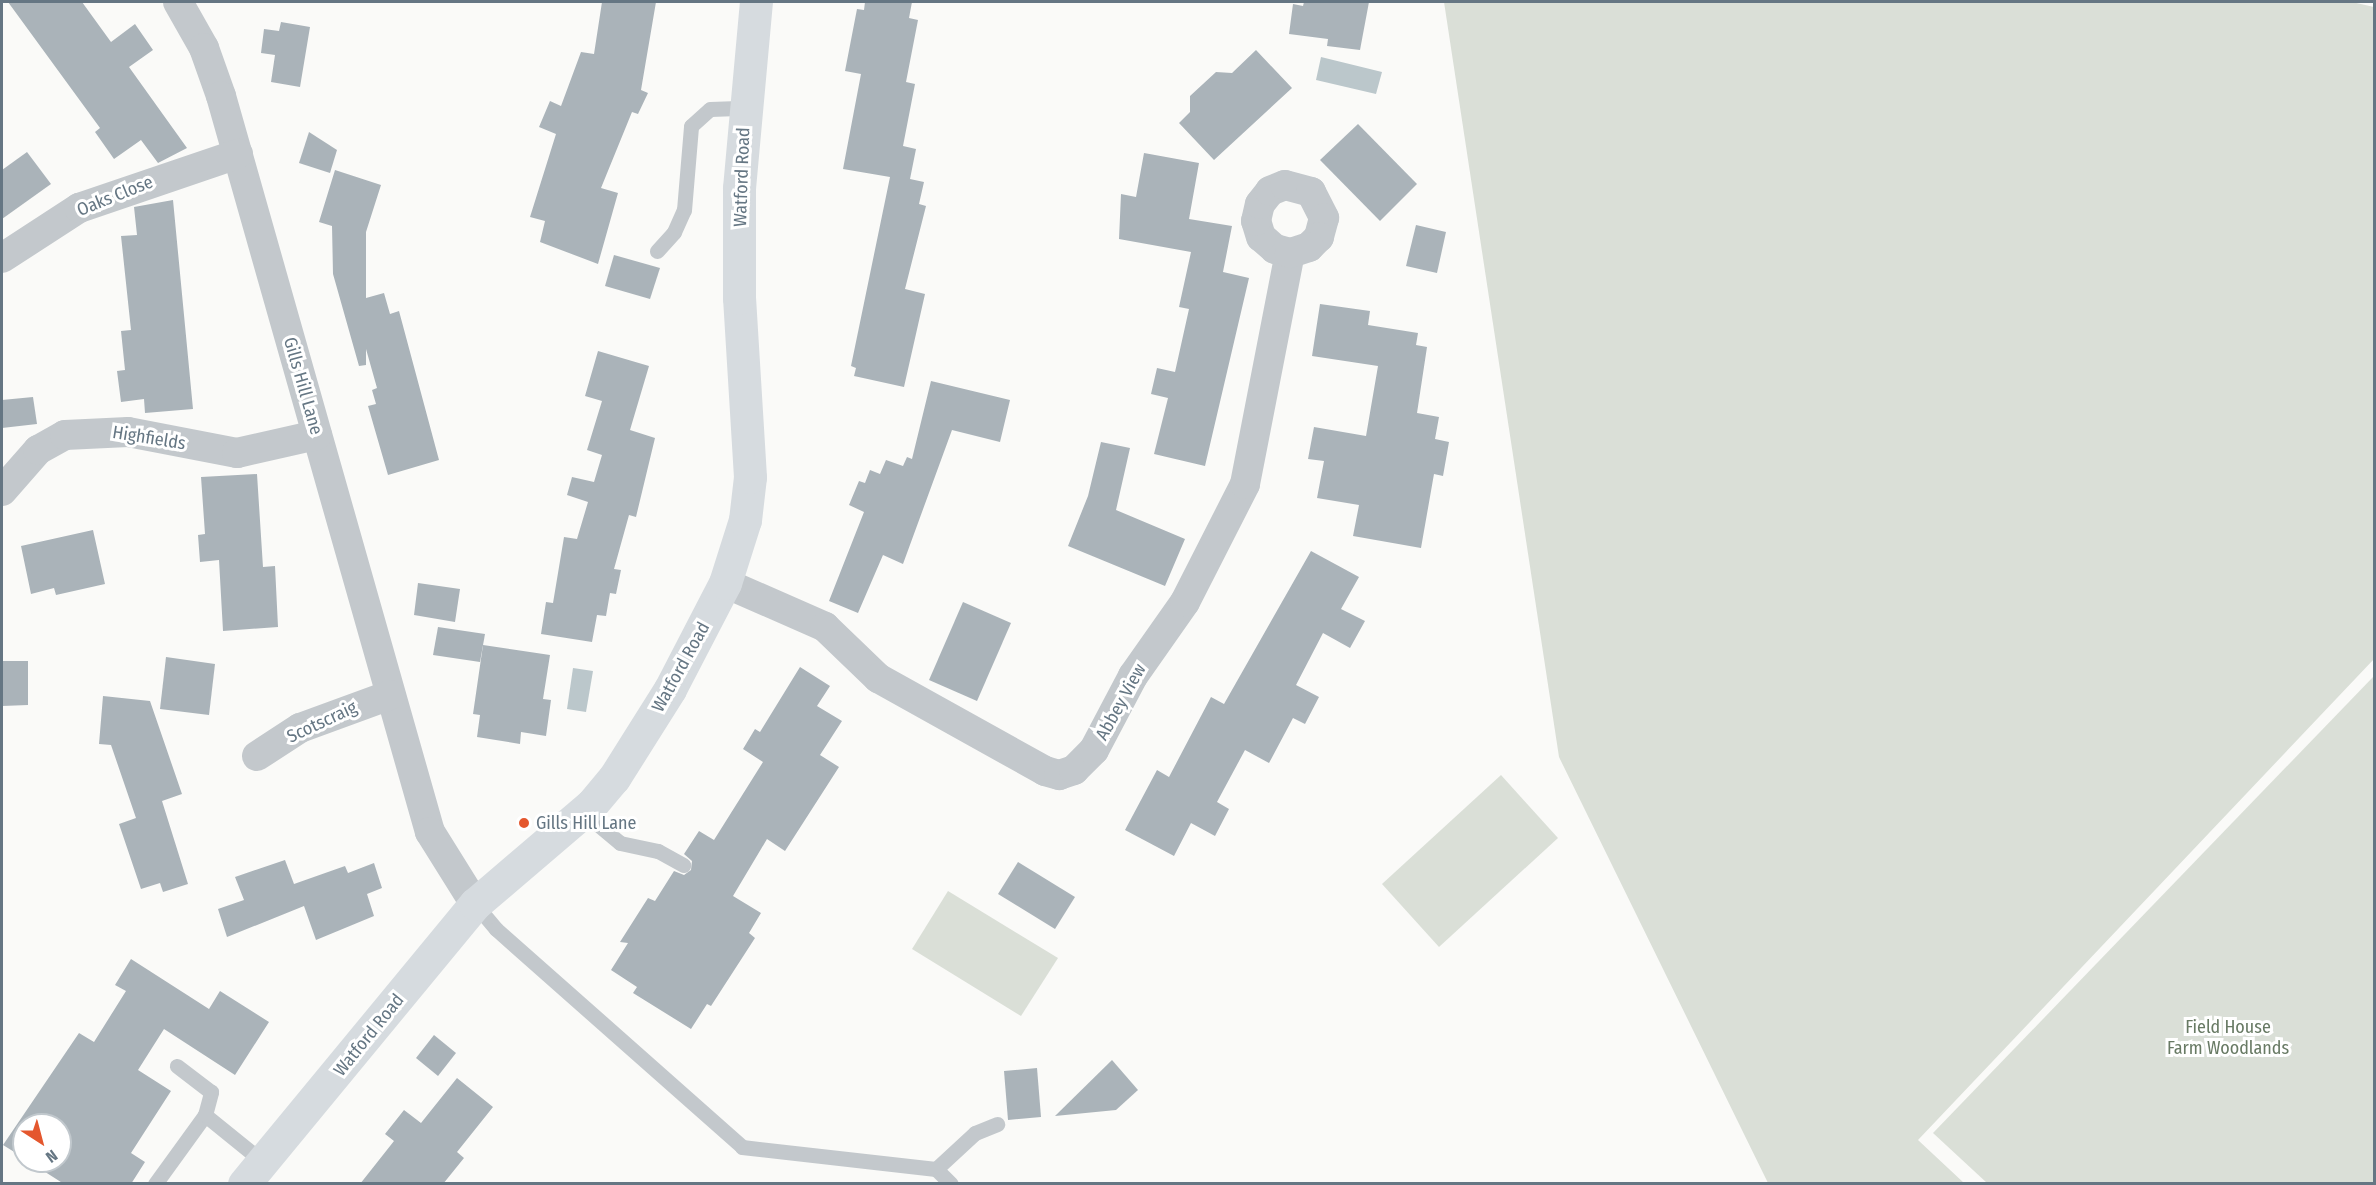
<!DOCTYPE html>
<style>
body{margin:0}
#map{position:relative;width:2376px;height:1185px;overflow:hidden;background:#fafaf8;font-family:"Fira Sans Condensed",sans-serif}
div>[style]{position:absolute}
[style*='--x']{left:calc(var(--x)*1px);top:calc(var(--y)*1px);width:calc(var(--w)*1px);rotate:calc(var(--a)*1deg)}
.green>*{inset:0;background:#dadfd7}
.water>*{inset:0;background:#bbc7cb}
.building>*{inset:0;background:#aab3b9}
.service>*{height:15px;margin:-7.5px;padding:0 7.5px;transform-origin:7.5px;border-radius:7.5px;background:#c3c8cc}
.minor>*{height:30px;margin:-15px;padding:0 15px;transform-origin:15px;border-radius:15px;background:#c3c8cc}
.secondary>*{height:33px;margin:-16.5px;padding:0 16.5px;transform-origin:16.5px;border-radius:16.5px;background:#d6dbdf}
.dots>*{width:16px;height:16px;translate:-50% -50%;box-sizing:border-box;border:3px solid #fff;border-radius:50%}
span{translate:-50% -50%;white-space:nowrap;text-align:center;line-height:1.15;-webkit-text-stroke:6px #fff;paint-order:stroke}
.street-label{font-size:18px;color:#657683}
.poi-label{font-size:18px;color:#657683}
.left{translate:0 -50%;text-align:left}
.park-label{font-size:18px;color:#687a64}
.frame{position:absolute;inset:0;border:3px solid #657683;pointer-events:none}
.north{position:absolute;left:12px;top:1113px;width:60px;height:60px;box-sizing:border-box;background:#fff;border:2px solid #c1c8cd;border-radius:50%;rotate:144deg;font-size:16px;font-weight:700;line-height:24px;text-align:center;color:#657683}
.north::after{content:'';display:block;margin:auto;width:21px;height:27px;background:#e4572e;clip-path:polygon(50% 0,100% 100%,50% 72%,0 100%)}
</style>
<div id="map">
<div class="green">
<i style="clip-path:polygon(1444px 2px,2352px 2px,2374px 7px,2374px 659px,1918px 1140px,1964px 1183px,1768px 1183px,1559px 757px)"></i>
<i style="clip-path:polygon(2374px 676px,2374px 1183px,1987px 1183px,1933px 1133px)"></i>
<i style="clip-path:polygon(1501px 775px,1558px 838px,1439px 947px,1382px 884px)"></i>
<i style="clip-path:polygon(948px 891px,1058px 958px,1021px 1016px,912px 949px)"></i>
</div>
<div class="water">
<i style="clip-path:polygon(1321px 57px,1382px 72px,1376px 94px,1316px 80px)"></i>
<i style="clip-path:polygon(573px 668px,593px 671px,586px 712px,567px 709px)"></i>
</div>
<div class="building">
<i style="clip-path:polygon(8px 2px,82px 2px,111px 42px,135px 24px,153px 50px,129px 67px,187px 148px,158px 163px,141px 140px,114px 159px,95px 132px,100px 128px)"></i>
<i style="clip-path:polygon(602px 2px,656px 2px,641px 90px,648px 93px,638px 114px,632px 112px,601px 188px,618px 193px,598px 264px,540px 242px,545px 221px,530px 217px,556px 134px,539px 127px,550px 101px,561px 106px,581px 52px,594px 54px)"></i>
<i style="clip-path:polygon(865px 2px,912px 2px,909px 18px,918px 20px,906px 82px,915px 84px,903px 146px,916px 149px,910px 179px,924px 182px,919px 204px,926px 206px,905px 289px,925px 294px,904px 387px,854px 376px,856px 368px,851px 366px,890px 177px,843px 169px,861px 74px,845px 71px,857px 9px,864px 10px)"></i>
<i style="clip-path:polygon(1304px 2px,1369px 2px,1360px 50px,1327px 46px,1328px 39px,1289px 34px,1293px 4px,1303px 6px)"></i>
<i style="clip-path:polygon(281px 22px,310px 27px,300px 87px,271px 82px,275px 55px,261px 53px,264px 29px,279px 31px)"></i>
<i style="clip-path:polygon(1256px 50px,1292px 88px,1214px 160px,1179px 123px,1190px 112px,1190px 96px,1216px 72px,1232px 73px)"></i>
<i style="clip-path:polygon(1358px 124px,1417px 184px,1380px 221px,1320px 160px)"></i>
<i style="clip-path:polygon(309px 132px,337px 150px,330px 173px,299px 163px)"></i>
<i style="clip-path:polygon(27px 152px,51px 184px,2px 219px,2px 170px)"></i>
<i style="clip-path:polygon(1144px 153px,1199px 163px,1189px 219px,1232px 226px,1223px 272px,1249px 278px,1205px 466px,1154px 454px,1168px 398px,1151px 394px,1157px 368px,1175px 372px,1189px 309px,1179px 307px,1191px 252px,1119px 239px,1121px 194px,1136px 197px)"></i>
<i style="clip-path:polygon(335px 170px,381px 185px,366px 232px,366px 298px,384px 293px,390px 314px,399px 311px,439px 460px,388px 475px,368px 406px,376px 404px,372px 390px,377px 388px,366px 349px,366px 365px,359px 366px,333px 274px,332px 226px,319px 222px)"></i>
<i style="clip-path:polygon(173px 200px,193px 409px,145px 413px,144px 399px,121px 402px,117px 371px,125px 370px,121px 331px,131px 330px,121px 236px,137px 235px,134px 207px)"></i>
<i style="clip-path:polygon(1416px 225px,1446px 232px,1437px 273px,1406px 266px)"></i>
<i style="clip-path:polygon(614px 255px,660px 268px,650px 299px,605px 286px)"></i>
<i style="clip-path:polygon(1320px 304px,1370px 311px,1368px 325px,1418px 333px,1416px 345px,1427px 347px,1417px 413px,1439px 417px,1435px 439px,1449px 442px,1443px 476px,1434px 474px,1421px 548px,1353px 536px,1359px 505px,1317px 498px,1324px 461px,1308px 459px,1314px 427px,1366px 436px,1378px 366px,1312px 356px)"></i>
<i style="clip-path:polygon(598px 351px,649px 366px,630px 430px,655px 438px,636px 517px,629px 515px,614px 569px,621px 570px,616px 594px,610px 593px,606px 616px,597px 615px,592px 642px,541px 634px,546px 602px,553px 603px,564px 537px,577px 539px,588px 502px,567px 495px,572px 477px,594px 482px,602px 455px,587px 450px,602px 401px,585px 396px)"></i>
<i style="clip-path:polygon(931px 381px,1010px 400px,1000px 442px,952px 430px,903px 564px,883px 555px,858px 613px,829px 601px,864px 512px,849px 505px,859px 481px,865px 483px,870px 470px,880px 474px,886px 460px,903px 466px,907px 457px,912px 459px)"></i>
<i style="clip-path:polygon(33px 397px,37px 424px,2px 428px,2px 400px)"></i>
<i style="clip-path:polygon(1101px 442px,1130px 448px,1116px 510px,1185px 539px,1165px 586px,1068px 546px,1088px 496px)"></i>
<i style="clip-path:polygon(257px 474px,263px 567px,275px 566px,278px 627px,223px 631px,219px 560px,200px 562px,198px 535px,205px 534px,201px 477px)"></i>
<i style="clip-path:polygon(93px 530px,105px 584px,56px 595px,54px 588px,31px 594px,21px 546px)"></i>
<i style="clip-path:polygon(1311px 551px,1359px 577px,1341px 609px,1365px 621px,1350px 648px,1323px 633px,1296px 685px,1319px 697px,1305px 724px,1293px 718px,1269px 763px,1245px 750px,1217px 802px,1229px 809px,1215px 836px,1191px 823px,1174px 856px,1125px 830px,1157px 770px,1169px 777px,1211px 697px,1224px 704px)"></i>
<i style="clip-path:polygon(418px 583px,460px 589px,455px 622px,414px 615px)"></i>
<i style="clip-path:polygon(963px 602px,1011px 623px,977px 701px,929px 680px)"></i>
<i style="clip-path:polygon(438px 627px,485px 634px,480px 662px,433px 655px)"></i>
<i style="clip-path:polygon(483px 645px,550px 655px,543px 699px,551px 700px,546px 736px,521px 732px,520px 744px,477px 737px,480px 715px,473px 714px)"></i>
<i style="clip-path:polygon(166px 657px,215px 664px,209px 715px,160px 709px)"></i>
<i style="clip-path:polygon(2px 661px,28px 661px,28px 705px,2px 706px)"></i>
<i style="clip-path:polygon(800px 667px,830px 686px,817px 706px,842px 721px,820px 755px,839px 767px,785px 851px,767px 839px,733px 896px,761px 913px,749px 933px,755px 938px,711px 1006px,707px 1004px,691px 1029px,633px 993px,637px 987px,611px 970px,628px 943px,620px 942px,648px 898px,655px 901px,674px 871px,684px 875px,691px 870px,692px 861px,684px 854px,699px 831px,714px 840px,763px 762px,743px 749px,755px 729px,760px 732px)"></i>
<i style="clip-path:polygon(103px 696px,150px 701px,182px 794px,162px 801px,188px 884px,163px 892px,160px 883px,141px 889px,119px 824px,136px 818px,111px 745px,99px 744px)"></i>
<i style="clip-path:polygon(285px 860px,294px 884px,345px 866px,348px 873px,374px 863px,382px 888px,367px 894px,374px 916px,316px 940px,304px 906px,227px 937px,218px 909px,244px 900px,235px 877px)"></i>
<i style="clip-path:polygon(1018px 862px,1075px 897px,1055px 929px,998px 894px)"></i>
<i style="clip-path:polygon(131px 959px,209px 1009px,220px 991px,269px 1022px,235px 1075px,164px 1029px,138px 1070px,171px 1091px,131px 1153px,145px 1162px,131px 1184px,64px 1184px,28px 1161px,60px 1161px,60px 1125px,24px 1125px,24px 1158px,3px 1145px,79px 1033px,94px 1042px,126px 991px,115px 985px)"></i>
<i style="clip-path:polygon(434px 1035px,456px 1053px,438px 1076px,416px 1058px)"></i>
<i style="clip-path:polygon(1112px 1060px,1138px 1090px,1116px 1110px,1055px 1116px)"></i>
<i style="clip-path:polygon(1037px 1068px,1041px 1117px,1008px 1120px,1004px 1071px)"></i>
<i style="clip-path:polygon(457px 1078px,493px 1107px,457px 1152px,464px 1158px,443px 1184px,360px 1184px,394px 1141px,385px 1134px,404px 1110px,421px 1123px)"></i>
</div>
<div class="service">
<i style="--x:657;--y:251;--w:25;--a:-48"></i>
<i style="--x:674;--y:232;--w:24;--a:-66"></i>
<i style="--x:684;--y:210;--w:84;--a:-85.2"></i>
<i style="--x:691;--y:126;--w:25;--a:-42"></i>
<i style="--x:710;--y:109;--w:35;--a:-2"></i>
<i style="--x:583;--y:812;--w:48;--a:40"></i>
<i style="--x:620;--y:843;--w:39;--a:12"></i>
<i style="--x:658;--y:851;--w:29;--a:29"></i>
<i style="--x:475;--y:904;--w:33;--a:50"></i>
<i style="--x:496;--y:929;--w:329;--a:41.5"></i>
<i style="--x:742;--y:1147;--w:195;--a:6.5"></i>
<i style="--x:936;--y:1169;--w:21;--a:45"></i>
<i style="--x:205;--y:1115;--w:75;--a:39"></i>
<i style="--x:936;--y:1169;--w:53;--a:-42.7"></i>
<i style="--x:975;--y:1133;--w:24;--a:-22"></i>
<i style="--x:155;--y:1184;--w:85;--a:-54.1"></i>
<i style="--x:205;--y:1115;--w:24;--a:-75"></i>
<i style="--x:211;--y:1092;--w:43;--a:-142.6"></i>
</div>
<div class="minor">
<i style="--x:178;--y:2;--w:53;--a:60.5"></i>
<i style="--x:204;--y:48;--w:51;--a:70.5"></i>
<i style="--x:221;--y:96;--w:765;--a:74.15"></i>
<i style="--x:430;--y:832;--w:85;--a:58"></i>
<i style="--x:2;--y:258;--w:92;--a:-33"></i>
<i style="--x:79;--y:208;--w:168;--a:-18.8"></i>
<i style="--x:2;--y:491;--w:55;--a:-48.7"></i>
<i style="--x:38;--y:450;--w:31;--a:-29"></i>
<i style="--x:65;--y:435;--w:63;--a:-2.7"></i>
<i style="--x:128;--y:432;--w:111;--a:10.9"></i>
<i style="--x:237;--y:453;--w:82;--a:-12.7"></i>
<i style="--x:725;--y:583;--w:109;--a:23.7"></i>
<i style="--x:825;--y:627;--w:74;--a:43.9"></i>
<i style="--x:878;--y:678;--w:191;--a:29.1"></i>
<i style="--x:1045;--y:771;--w:15;--a:16"></i>
<i style="--x:1059;--y:775;--w:16;--a:-18"></i>
<i style="--x:1074;--y:770;--w:28;--a:-45"></i>
<i style="--x:1094;--y:750;--w:84;--a:-62.2"></i>
<i style="--x:1133;--y:676;--w:90;--a:-54.9"></i>
<i style="--x:1185;--y:602;--w:132;--a:-63"></i>
<i style="--x:1245;--y:484;--w:235;--a:-79"></i>
<i style="--x:1290;--y:253;--w:16;--a:-165"></i>
<i style="--x:1275;--y:249;--w:18;--a:-139"></i>
<i style="--x:1261;--y:237;--w:17;--a:-107"></i>
<i style="--x:1256;--y:221;--w:17;--a:-77"></i>
<i style="--x:1260;--y:204;--w:16;--a:-52"></i>
<i style="--x:1270;--y:191;--w:16;--a:-22"></i>
<i style="--x:1285;--y:185;--w:27;--a:15"></i>
<i style="--x:1311;--y:192;--w:29;--a:63"></i>
<i style="--x:1324;--y:218;--w:20;--a:105"></i>
<i style="--x:1319;--y:237;--w:14;--a:135"></i>
<i style="--x:1309;--y:247;--w:20;--a:162"></i>
<i style="--x:257;--y:756;--w:51;--a:-33.1"></i>
<i style="--x:300;--y:728;--w:96;--a:-20.1"></i>
</div>
<div class="secondary">
<i style="--x:244;--y:1184;--w:363;--a:-50.5"></i>
<i style="--x:475;--y:904;--w:154;--a:-40.5"></i>
<i style="--x:592;--y:804;--w:34;--a:-50"></i>
<i style="--x:614;--y:778;--w:105;--a:-57.8"></i>
<i style="--x:670;--y:689;--w:119;--a:-62.6"></i>
<i style="--x:725;--y:583;--w:66;--a:-72.4"></i>
<i style="--x:745;--y:520;--w:43;--a:-83.4"></i>
<i style="--x:750;--y:477;--w:179;--a:-93.5"></i>
<i style="--x:739;--y:298;--w:110;--a:-90"></i>
<i style="--x:739;--y:188;--w:187;--a:-84.8"></i>
</div>
<div class="dots">
<i style="left:524px;top:823px;background:#e4572e"></i>
</div>
<div class="street-label">
<span style="left:742px;top:177px;rotate:-88deg">Watford Road</span>
<span style="left:115px;top:196px;rotate:-22deg">Oaks Close</span>
<span style="left:303px;top:386px;rotate:74deg">Gills Hill Lane</span>
<span style="left:149px;top:438px;rotate:9deg">Highfields</span>
<span style="left:681px;top:667px;rotate:-61deg">Watford Road</span>
<span style="left:1121px;top:702px;rotate:-61deg">Abbey View</span>
<span style="left:322px;top:722px;rotate:-25deg">Scotscraig</span>
<span style="left:369px;top:1035px;rotate:-51deg">Watford Road</span>
</div>
<div class="poi-label">
<span class="left" style="left:536px;top:823px">Gills Hill Lane</span>
</div>
<div class="park-label">
<span style="left:2228px;top:1038px">Field House<br>Farm Woodlands</span>
</div>
<div class="frame"></div>
<div class="north">N</div>
</div>
